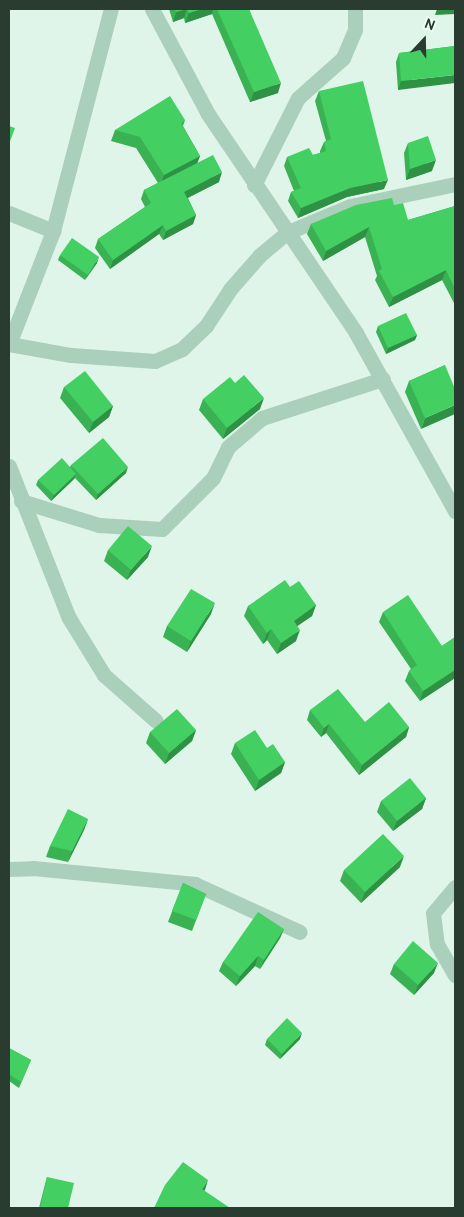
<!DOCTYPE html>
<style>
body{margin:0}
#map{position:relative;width:464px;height:1217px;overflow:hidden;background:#dff5ea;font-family:Overpass,sans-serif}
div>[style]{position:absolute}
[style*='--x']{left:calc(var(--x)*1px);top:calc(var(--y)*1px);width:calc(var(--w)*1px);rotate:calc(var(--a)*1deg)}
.minor>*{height:15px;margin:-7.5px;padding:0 7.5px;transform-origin:7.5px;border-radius:7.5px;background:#aacfba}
.wall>*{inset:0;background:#3ab253}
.shaded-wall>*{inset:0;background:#2f9144}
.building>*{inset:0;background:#43cf61}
span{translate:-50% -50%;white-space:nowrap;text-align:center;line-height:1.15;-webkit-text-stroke:4px #edfcf4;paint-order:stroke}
.frame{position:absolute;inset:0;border:10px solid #2a3c2f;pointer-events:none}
.north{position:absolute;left:399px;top:15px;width:50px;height:50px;-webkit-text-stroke:4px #edfcf4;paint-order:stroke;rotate:21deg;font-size:14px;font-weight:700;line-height:20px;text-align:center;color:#2a3c2f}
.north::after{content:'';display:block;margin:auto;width:18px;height:22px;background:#2a3c2f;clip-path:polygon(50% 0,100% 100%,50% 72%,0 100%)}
</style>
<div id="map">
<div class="minor">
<i style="--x:152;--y:9;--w:119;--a:61.9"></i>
<i style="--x:208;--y:114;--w:264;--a:55.9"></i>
<i style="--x:356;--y:333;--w:204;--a:60.9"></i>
<i style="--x:254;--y:185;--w:97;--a:-63.2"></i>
<i style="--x:298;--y:98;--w:60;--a:-41.6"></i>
<i style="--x:343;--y:58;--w:30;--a:-67"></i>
<i style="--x:355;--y:30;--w:21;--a:-90"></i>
<i style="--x:9;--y:213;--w:48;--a:22.2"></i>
<i style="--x:9;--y:344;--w:63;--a:10.1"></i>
<i style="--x:71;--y:355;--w:84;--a:4.1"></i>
<i style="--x:155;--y:361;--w:30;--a:-24"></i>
<i style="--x:182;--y:349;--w:33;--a:-44"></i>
<i style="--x:206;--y:326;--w:45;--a:-56.7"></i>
<i style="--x:231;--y:288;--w:44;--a:-48.7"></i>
<i style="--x:260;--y:255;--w:34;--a:-40"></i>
<i style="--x:286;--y:233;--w:69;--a:-22.9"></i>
<i style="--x:350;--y:206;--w:107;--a:-11.8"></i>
<i style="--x:9;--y:344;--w:121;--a:-68.7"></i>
<i style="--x:53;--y:231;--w:229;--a:-75.4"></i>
<i style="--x:9;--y:466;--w:163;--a:68.5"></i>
<i style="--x:69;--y:618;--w:67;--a:58.4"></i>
<i style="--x:104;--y:675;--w:69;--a:41.5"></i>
<i style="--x:21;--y:501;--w:82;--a:17.1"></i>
<i style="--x:99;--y:525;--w:63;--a:3.6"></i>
<i style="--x:162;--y:529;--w:72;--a:-45"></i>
<i style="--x:213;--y:478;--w:34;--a:-64"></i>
<i style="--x:228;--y:447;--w:45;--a:-40.5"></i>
<i style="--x:262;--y:418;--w:127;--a:-17.9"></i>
<i style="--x:9;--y:869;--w:24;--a:-2"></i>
<i style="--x:33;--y:868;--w:163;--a:5.6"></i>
<i style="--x:195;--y:884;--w:115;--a:24.6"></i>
<i style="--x:455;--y:887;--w:34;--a:130"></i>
<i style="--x:433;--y:913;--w:31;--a:83"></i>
<i style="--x:437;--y:944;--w:36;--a:60"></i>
</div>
<div class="wall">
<i style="clip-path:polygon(169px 9px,249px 9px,278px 93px,250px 102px,212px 14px,185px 23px,184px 18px,173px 22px)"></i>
<i style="clip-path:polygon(455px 46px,398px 90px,396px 62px,399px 53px)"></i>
<i style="clip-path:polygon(319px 91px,384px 189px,347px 197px,298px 218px,288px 201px,291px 192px,294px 191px,284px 166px,287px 157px,313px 155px,320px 153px,320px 151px,324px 142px,326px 141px,315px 101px)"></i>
<i style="clip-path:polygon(185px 120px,183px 126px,200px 156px,197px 163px,219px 182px,188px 198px,196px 215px,193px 224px,163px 240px,159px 234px,110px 269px,95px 248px,98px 239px,145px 207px,141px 199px,144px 190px,158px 183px,136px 148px,111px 141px,115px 130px)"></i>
<i style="clip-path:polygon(408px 143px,432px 171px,406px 180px,404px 153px)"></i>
<i style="clip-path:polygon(394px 205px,408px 220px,455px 206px,455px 305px,442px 280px,389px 307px,375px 280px,377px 276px,365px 237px,323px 261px,307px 234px,311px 224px)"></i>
<i style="clip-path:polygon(60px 255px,97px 263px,85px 280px,58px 260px)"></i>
<i style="clip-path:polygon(378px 326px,417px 335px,415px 340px,386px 354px,376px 332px)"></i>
<i style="clip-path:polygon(445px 365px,421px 429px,405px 392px,409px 381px)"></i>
<i style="clip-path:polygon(64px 387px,113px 406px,109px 417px,89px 433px,60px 398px)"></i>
<i style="clip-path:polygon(203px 399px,260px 409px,223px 439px,199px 410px)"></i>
<i style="clip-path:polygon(71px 465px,126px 473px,96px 500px,75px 478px,74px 479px,51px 501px,36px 485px,38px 480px,70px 467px)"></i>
<i style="clip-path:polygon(108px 550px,148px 557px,127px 580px,104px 561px)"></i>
<i style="clip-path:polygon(290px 587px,316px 605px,312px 616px,297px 626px,296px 641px,277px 654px,267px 640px,263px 644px,244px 616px,248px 606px)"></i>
<i style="clip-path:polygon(383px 612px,442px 646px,455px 637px,455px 678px,420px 701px,405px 681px,409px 671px,411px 669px,379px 622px)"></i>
<i style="clip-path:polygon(211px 614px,187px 652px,163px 637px,167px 626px)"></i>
<i style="clip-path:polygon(310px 710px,365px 722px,409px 727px,406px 737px,359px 775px,326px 733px,321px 737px,307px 720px)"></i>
<i style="clip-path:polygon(196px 730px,192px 741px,165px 764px,146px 743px,150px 732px)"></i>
<i style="clip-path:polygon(235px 743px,267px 748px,285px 762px,281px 773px,255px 791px,231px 754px)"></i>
<i style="clip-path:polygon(426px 798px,422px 809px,393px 831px,377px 812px,381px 801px)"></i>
<i style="clip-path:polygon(88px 819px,84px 830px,68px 862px,46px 857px,50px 846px)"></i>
<i style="clip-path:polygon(400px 867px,361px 903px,340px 881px,344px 870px)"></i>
<i style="clip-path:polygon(183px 883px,206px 894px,192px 931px,168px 922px)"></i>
<i style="clip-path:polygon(284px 929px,280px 938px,260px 969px,255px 966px,236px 986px,219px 971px,223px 962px)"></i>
<i style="clip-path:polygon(394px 964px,434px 973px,414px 995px,390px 974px)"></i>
<i style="clip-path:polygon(267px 1039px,300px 1039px,280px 1059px,265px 1045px)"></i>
<i style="clip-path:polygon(9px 1048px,31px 1060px,19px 1088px,9px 1081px)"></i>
<i style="clip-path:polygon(47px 1177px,68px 1208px,39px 1208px,44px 1188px)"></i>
</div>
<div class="shaded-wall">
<i style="clip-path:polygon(187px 9px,184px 18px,173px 22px,176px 12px)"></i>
<i style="clip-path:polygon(202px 9px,213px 9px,212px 14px,185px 23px,189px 13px)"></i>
<i style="clip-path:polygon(437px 9px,455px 9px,455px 14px,435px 15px)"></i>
<i style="clip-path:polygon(455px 75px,455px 83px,398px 90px,401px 81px)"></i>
<i style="clip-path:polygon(281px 83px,278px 93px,250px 102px,254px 92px)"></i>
<i style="clip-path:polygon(200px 156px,196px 167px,160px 186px,164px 175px)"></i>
<i style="clip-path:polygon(436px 160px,432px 171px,406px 180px,410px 169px)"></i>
<i style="clip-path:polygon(222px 172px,219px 182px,181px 201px,184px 192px)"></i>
<i style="clip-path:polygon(388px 180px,384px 189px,347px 197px,298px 218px,301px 208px,350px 188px)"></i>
<i style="clip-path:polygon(196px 215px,193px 224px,163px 240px,166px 231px)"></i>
<i style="clip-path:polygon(163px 225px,159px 234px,110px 269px,113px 260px)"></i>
<i style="clip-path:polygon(369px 227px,365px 237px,323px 261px,326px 251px)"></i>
<i style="clip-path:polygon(99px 257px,97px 263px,85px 280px,88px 275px)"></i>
<i style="clip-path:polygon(446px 270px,442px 280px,389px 307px,393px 297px)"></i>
<i style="clip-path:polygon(417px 335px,415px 340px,386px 354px,388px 348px)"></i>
<i style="clip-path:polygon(264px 398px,260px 409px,223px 439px,227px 428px)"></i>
<i style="clip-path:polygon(455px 405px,455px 414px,421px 429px,425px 418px)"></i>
<i style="clip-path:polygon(113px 406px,109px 417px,89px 433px,93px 422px)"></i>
<i style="clip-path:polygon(128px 467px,126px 473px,96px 500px,98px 494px)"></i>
<i style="clip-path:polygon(76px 474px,74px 479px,51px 501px,54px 495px)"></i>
<i style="clip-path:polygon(152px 546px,148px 557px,127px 580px,131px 570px)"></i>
<i style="clip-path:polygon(215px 603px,211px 614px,187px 652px,191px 641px)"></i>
<i style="clip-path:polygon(316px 605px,312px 616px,290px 631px,294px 621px)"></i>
<i style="clip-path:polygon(271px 629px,267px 640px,263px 644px,267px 633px)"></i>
<i style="clip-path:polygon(300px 630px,296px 641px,277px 654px,281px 643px)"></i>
<i style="clip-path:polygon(455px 670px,455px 678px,420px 701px,423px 691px)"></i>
<i style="clip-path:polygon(329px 724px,326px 733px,321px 737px,324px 728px)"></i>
<i style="clip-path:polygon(409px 727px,406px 737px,359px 775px,362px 765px)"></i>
<i style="clip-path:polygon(196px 730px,192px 741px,165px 764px,169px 753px)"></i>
<i style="clip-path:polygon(285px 762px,281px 773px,255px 791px,259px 780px)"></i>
<i style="clip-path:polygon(426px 798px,422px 809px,393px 831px,397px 821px)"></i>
<i style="clip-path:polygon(88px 819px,84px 830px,68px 862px,72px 851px)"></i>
<i style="clip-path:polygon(404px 856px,400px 867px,361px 903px,365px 892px)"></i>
<i style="clip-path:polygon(284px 929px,280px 938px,260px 969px,264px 960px)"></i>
<i style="clip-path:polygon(258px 956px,255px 966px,236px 986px,240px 976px)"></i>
<i style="clip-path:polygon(438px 963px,434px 973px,414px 995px,418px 985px)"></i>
<i style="clip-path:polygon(302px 1033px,300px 1039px,280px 1059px,282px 1054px)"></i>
<i style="clip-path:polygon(208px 1180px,205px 1190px,198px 1198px,202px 1189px)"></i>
</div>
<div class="building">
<i style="clip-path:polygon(175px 9px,187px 9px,176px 12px)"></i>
<i style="clip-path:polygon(187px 9px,202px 9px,189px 13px)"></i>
<i style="clip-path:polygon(217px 9px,249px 9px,281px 83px,254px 92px)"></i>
<i style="clip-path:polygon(455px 46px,455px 75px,401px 81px,399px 53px)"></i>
<i style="clip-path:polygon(363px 81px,388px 180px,350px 188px,301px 208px,291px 192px,301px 188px,287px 157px,309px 148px,313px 155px,326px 151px,324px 142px,331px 139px,319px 91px)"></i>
<i style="clip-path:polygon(170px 96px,185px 120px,181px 123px,200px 156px,164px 175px,140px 137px,115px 130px)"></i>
<i style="clip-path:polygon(9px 126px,15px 128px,9px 144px)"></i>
<i style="clip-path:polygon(428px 136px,436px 160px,410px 169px,408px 143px)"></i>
<i style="clip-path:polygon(213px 155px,222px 172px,184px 192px,196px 215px,166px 231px,163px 225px,113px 260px,98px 239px,151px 203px,144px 190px)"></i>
<i style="clip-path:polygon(392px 198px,394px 205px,403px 203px,408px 220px,455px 206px,455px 289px,446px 270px,393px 297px,379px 271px,382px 269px,369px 227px,326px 251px,311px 224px,356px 205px)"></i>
<i style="clip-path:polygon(72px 238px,99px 257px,88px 275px,60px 255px)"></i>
<i style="clip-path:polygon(406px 313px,417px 335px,388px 348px,378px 326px)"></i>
<i style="clip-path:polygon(445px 365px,455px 389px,455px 405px,425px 418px,409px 381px)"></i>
<i style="clip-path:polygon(85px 371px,113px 406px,93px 422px,64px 387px)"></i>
<i style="clip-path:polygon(244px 375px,264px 398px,227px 428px,203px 399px,230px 377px,235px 383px)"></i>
<i style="clip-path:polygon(103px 438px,128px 467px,98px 494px,71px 465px)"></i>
<i style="clip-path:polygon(62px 458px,76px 474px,54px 495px,38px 480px)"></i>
<i style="clip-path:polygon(128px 526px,152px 546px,131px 570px,108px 550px)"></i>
<i style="clip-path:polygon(285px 580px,290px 587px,299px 581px,316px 605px,294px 621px,300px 630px,281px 643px,271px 629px,267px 633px,248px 606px)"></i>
<i style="clip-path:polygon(191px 589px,215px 603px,191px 641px,167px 626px)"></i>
<i style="clip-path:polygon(408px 595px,442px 646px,455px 637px,455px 670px,423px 691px,409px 671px,417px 665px,383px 612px)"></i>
<i style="clip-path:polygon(338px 689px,365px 722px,389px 702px,409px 727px,362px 765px,329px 724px,324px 728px,310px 710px)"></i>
<i style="clip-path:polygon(177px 709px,196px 730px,169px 753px,150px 732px)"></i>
<i style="clip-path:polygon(255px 730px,267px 748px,273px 744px,285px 762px,259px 780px,235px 743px)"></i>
<i style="clip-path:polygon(410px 778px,426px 798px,397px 821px,381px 801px)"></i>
<i style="clip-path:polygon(68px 809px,88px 819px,72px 851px,50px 846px)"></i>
<i style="clip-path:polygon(383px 834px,404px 856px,365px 892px,344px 870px)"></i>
<i style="clip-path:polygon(183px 883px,206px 894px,196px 920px,172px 911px)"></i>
<i style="clip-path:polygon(258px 912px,284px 929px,264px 960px,258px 956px,240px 976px,223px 962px)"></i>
<i style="clip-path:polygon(413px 941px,438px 963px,418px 985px,394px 964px)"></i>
<i style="clip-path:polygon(287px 1018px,302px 1033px,282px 1054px,267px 1039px)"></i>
<i style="clip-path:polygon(9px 1048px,31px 1060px,21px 1082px,9px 1074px)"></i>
<i style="clip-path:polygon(183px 1162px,208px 1180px,202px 1189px,230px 1208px,154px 1208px,165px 1185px)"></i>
<i style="clip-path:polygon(47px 1177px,74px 1183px,68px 1208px,40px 1208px)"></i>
</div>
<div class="frame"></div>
<div class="north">N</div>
</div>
